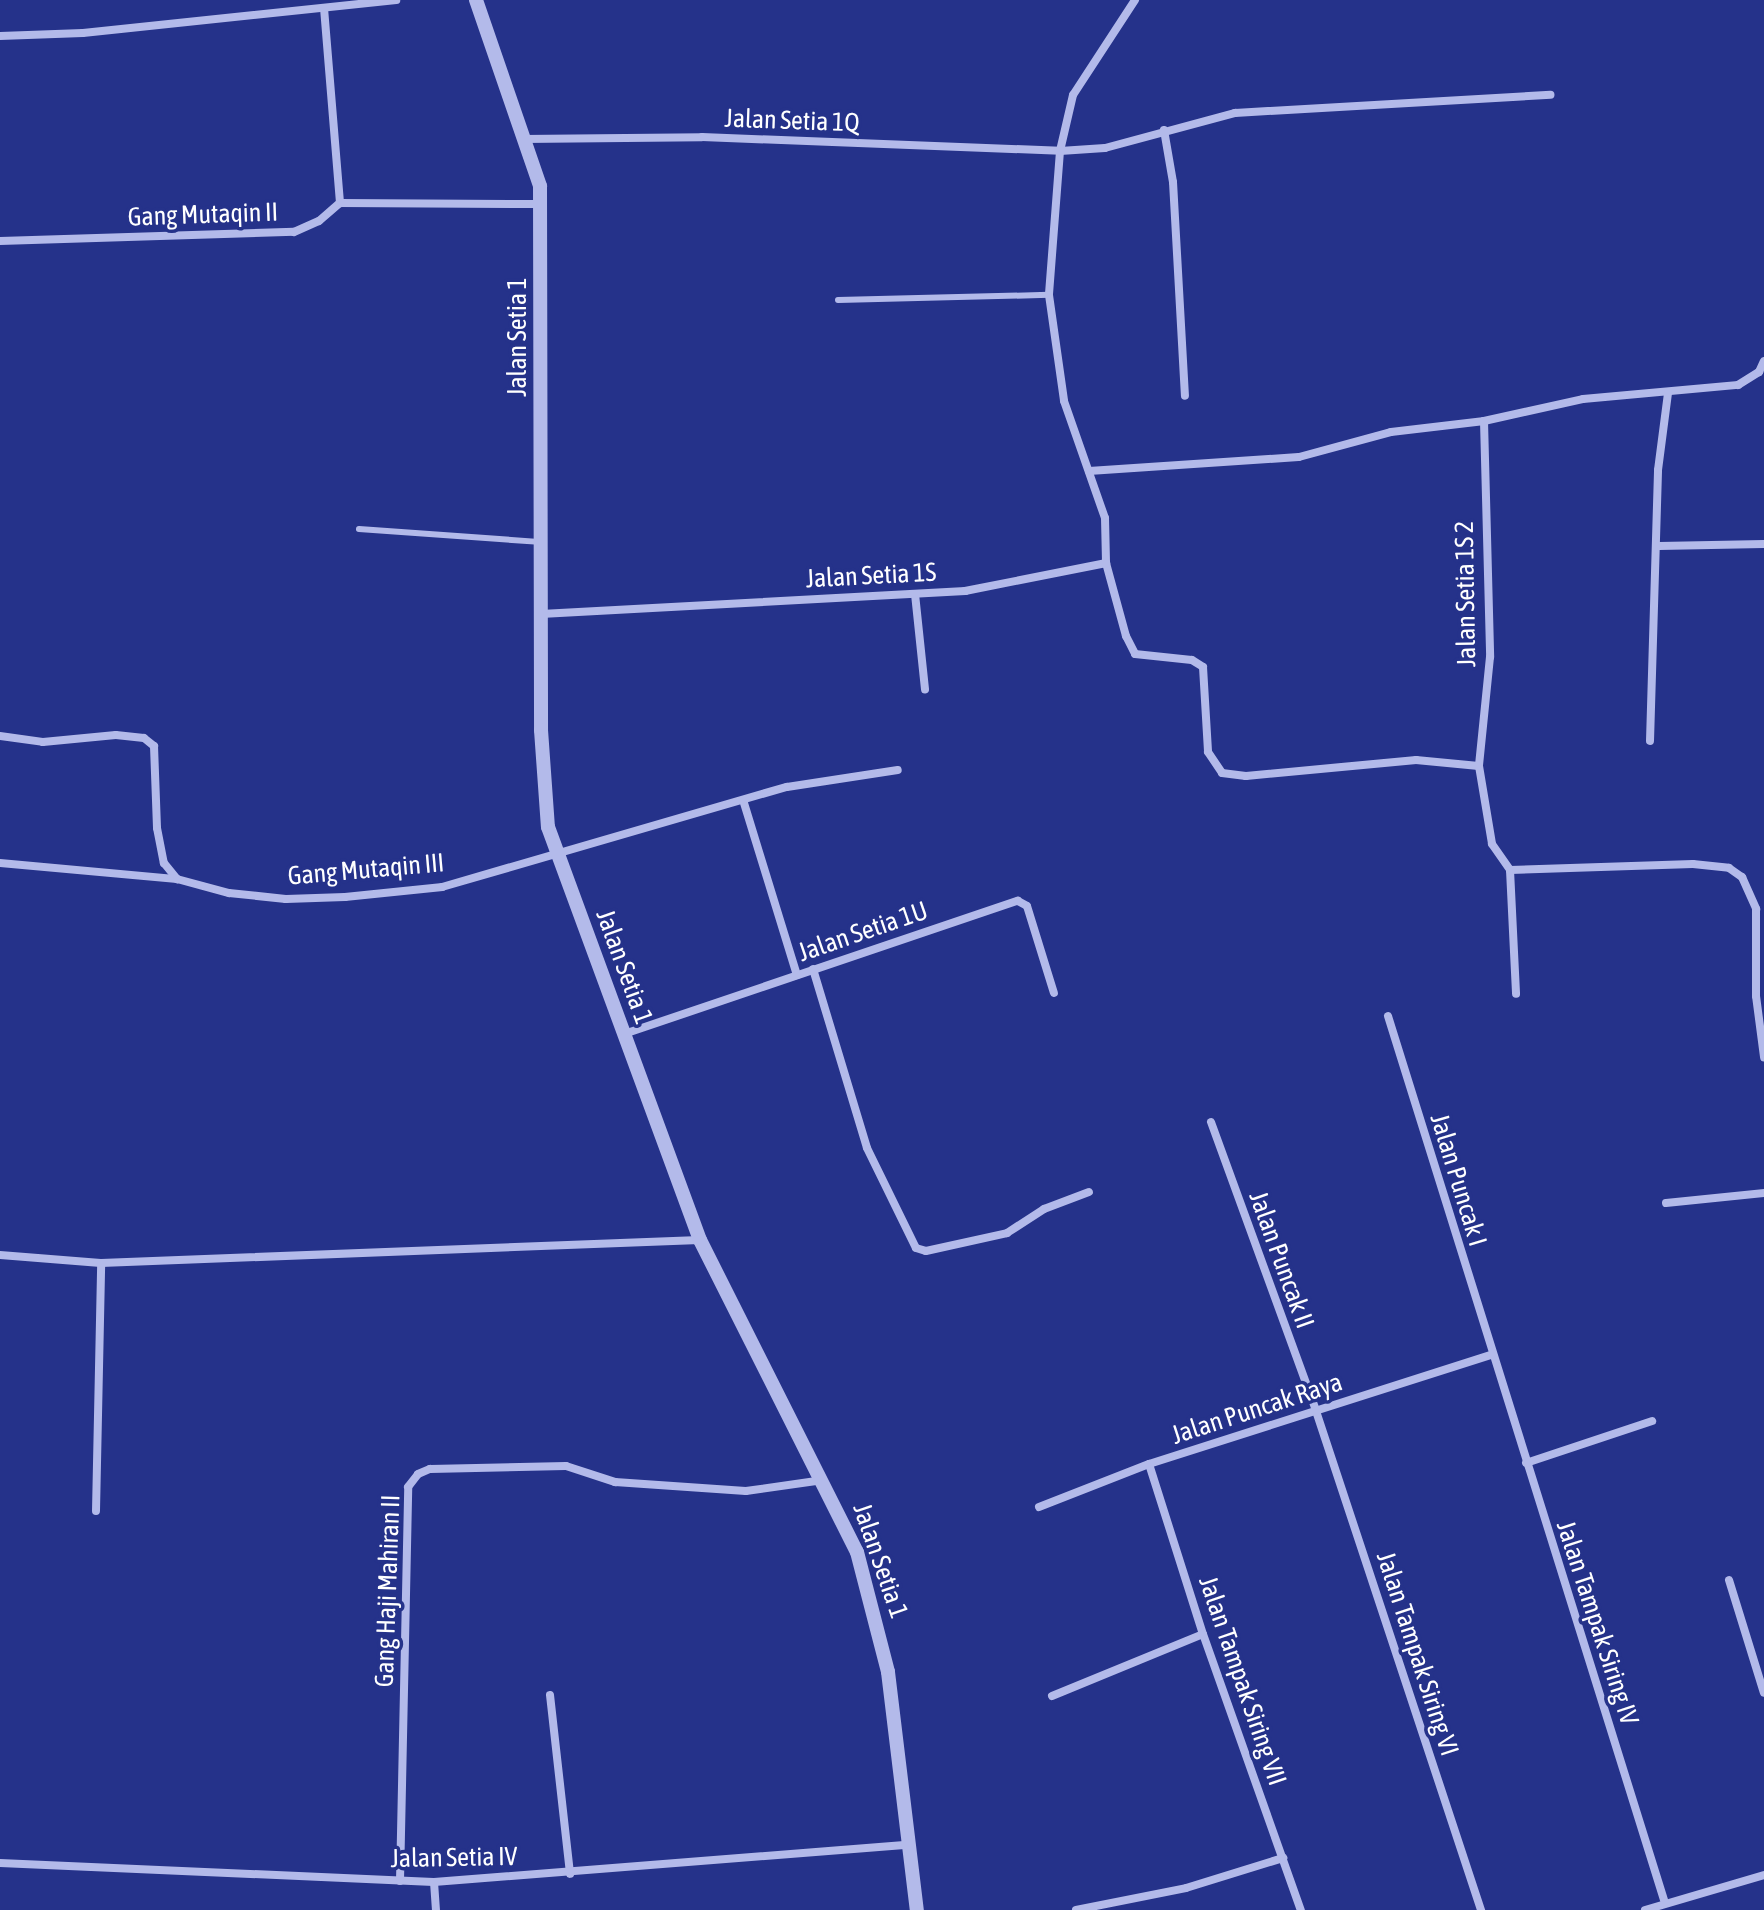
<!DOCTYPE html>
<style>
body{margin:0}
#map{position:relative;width:1764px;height:1910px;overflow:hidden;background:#25328a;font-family:"Asap Condensed",sans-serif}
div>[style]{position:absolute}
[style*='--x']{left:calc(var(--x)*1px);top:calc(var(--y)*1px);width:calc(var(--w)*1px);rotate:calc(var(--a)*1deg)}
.service>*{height:6px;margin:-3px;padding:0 3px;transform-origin:3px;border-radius:3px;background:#b3baea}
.minor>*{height:8px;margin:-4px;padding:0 4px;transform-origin:4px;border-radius:4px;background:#b3baea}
.tertiary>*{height:14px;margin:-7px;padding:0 7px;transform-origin:7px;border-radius:7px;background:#b3baea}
span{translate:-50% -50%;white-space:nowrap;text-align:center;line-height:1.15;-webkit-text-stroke:7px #25328a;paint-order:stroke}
.street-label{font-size:26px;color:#fff}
</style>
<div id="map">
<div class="service">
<i style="--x:838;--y:300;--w:211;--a:-1.4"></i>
<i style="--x:359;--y:529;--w:180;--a:4.1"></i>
</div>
<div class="minor">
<i style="--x:1135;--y:0;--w:113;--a:123.1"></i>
<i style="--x:1073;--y:95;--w:57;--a:103.1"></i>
<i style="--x:1060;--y:151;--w:144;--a:94.4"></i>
<i style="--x:1049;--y:295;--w:107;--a:81.9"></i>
<i style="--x:1064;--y:401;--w:124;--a:70.7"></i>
<i style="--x:1105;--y:518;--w:45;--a:88.7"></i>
<i style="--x:1106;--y:563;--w:76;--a:74.7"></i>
<i style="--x:1126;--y:636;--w:20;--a:63"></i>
<i style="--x:1135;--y:654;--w:57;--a:6"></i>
<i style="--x:1192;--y:660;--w:13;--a:32"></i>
<i style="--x:1203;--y:667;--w:85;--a:86.6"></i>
<i style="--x:1208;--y:752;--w:25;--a:56"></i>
<i style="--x:1222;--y:773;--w:24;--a:7"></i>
<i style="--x:1246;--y:776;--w:171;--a:-5.4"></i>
<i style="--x:1416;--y:760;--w:63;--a:5.4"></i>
<i style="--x:324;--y:8;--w:196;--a:85.3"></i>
<i style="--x:0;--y:36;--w:83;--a:-2.1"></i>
<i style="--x:83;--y:33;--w:315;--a:-6"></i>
<i style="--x:1164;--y:130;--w:53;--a:80.2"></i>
<i style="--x:1173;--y:182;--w:214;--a:86.8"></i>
<i style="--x:523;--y:139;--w:179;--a:-0.6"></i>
<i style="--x:702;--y:137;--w:358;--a:2.2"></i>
<i style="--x:1060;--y:151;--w:45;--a:-3.8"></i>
<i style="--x:1105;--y:148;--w:135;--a:-15.1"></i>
<i style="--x:1235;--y:113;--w:316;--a:-3.3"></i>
<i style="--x:0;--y:241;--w:294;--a:-1.8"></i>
<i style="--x:294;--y:232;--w:27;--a:-24"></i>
<i style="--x:319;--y:221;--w:28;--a:-41"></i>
<i style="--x:340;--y:203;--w:202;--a:0.3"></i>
<i style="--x:1484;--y:421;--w:236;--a:88.5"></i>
<i style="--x:1490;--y:657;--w:110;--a:95.8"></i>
<i style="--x:1479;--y:766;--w:79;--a:80.5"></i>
<i style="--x:1492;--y:844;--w:32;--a:55"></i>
<i style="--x:1510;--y:870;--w:183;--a:-1.9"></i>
<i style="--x:1693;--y:864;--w:36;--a:6"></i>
<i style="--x:1729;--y:868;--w:16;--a:35"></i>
<i style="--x:1742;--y:877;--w:35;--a:66"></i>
<i style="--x:1756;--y:909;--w:87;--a:90"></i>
<i style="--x:1756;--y:996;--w:62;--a:82.5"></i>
<i style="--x:1089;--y:471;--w:210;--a:-3.8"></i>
<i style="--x:1299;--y:457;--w:95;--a:-15.2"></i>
<i style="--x:1391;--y:432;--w:94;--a:-6.7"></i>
<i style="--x:1484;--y:421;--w:101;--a:-12.5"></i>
<i style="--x:1583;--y:399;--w:156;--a:-5.2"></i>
<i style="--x:1738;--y:385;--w:25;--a:-32"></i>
<i style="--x:1759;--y:372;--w:12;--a:-66"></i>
<i style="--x:1659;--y:546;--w:105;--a:-1.1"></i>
<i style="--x:915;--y:594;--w:96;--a:84"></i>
<i style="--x:541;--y:614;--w:425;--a:-3.1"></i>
<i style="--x:965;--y:591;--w:144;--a:-11.2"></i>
<i style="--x:0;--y:736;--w:43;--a:7.9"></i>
<i style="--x:43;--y:742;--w:73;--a:-5.5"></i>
<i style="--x:116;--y:735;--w:28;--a:6"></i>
<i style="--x:144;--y:738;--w:13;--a:39"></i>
<i style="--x:154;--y:746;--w:82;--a:87.9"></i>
<i style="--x:157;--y:828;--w:36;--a:79"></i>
<i style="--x:164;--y:863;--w:21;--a:51"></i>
<i style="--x:1650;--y:741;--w:271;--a:-88.3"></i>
<i style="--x:1658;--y:470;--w:78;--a:-82.6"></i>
<i style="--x:744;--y:803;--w:180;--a:72.9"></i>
<i style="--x:0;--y:863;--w:178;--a:5.2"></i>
<i style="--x:177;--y:879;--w:54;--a:15.1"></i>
<i style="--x:229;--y:893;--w:57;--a:6"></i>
<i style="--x:286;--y:899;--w:59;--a:-1.9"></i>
<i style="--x:345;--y:897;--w:98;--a:-5.9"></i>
<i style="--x:442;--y:887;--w:359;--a:-16.2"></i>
<i style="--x:787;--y:787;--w:112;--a:-8.7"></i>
<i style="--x:1510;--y:870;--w:124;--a:87.2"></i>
<i style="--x:813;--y:969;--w:187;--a:73.2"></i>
<i style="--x:867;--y:1148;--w:111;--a:63.9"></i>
<i style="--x:916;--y:1248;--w:10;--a:17"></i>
<i style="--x:926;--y:1251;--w:83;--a:-12.5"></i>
<i style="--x:1007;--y:1233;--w:44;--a:-33"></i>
<i style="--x:1044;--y:1209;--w:48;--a:-20.7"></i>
<i style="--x:1388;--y:1016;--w:929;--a:72.66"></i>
<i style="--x:624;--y:1034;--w:416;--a:-18.7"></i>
<i style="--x:1018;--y:901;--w:10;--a:29"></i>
<i style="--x:1027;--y:906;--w:91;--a:72.8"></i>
<i style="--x:1211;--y:1122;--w:307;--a:70"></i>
<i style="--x:1316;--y:1411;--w:526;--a:71.7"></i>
<i style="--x:1666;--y:1203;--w:99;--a:-5.8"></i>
<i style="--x:0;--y:1255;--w:101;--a:4.5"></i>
<i style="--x:101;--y:1263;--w:599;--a:-2.2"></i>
<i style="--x:1526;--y:1463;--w:133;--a:-18.4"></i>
<i style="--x:1149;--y:1464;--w:178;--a:72.4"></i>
<i style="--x:1203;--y:1634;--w:293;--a:70.5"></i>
<i style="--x:1039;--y:1507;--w:118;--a:-21.4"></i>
<i style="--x:1149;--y:1464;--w:359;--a:-17.7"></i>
<i style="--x:96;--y:1511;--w:248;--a:-88.8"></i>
<i style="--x:1729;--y:1580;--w:118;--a:72.8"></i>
<i style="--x:550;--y:1695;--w:180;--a:83.6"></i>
<i style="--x:1052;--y:1696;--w:163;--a:-22.3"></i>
<i style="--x:0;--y:1863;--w:434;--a:2.5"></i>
<i style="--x:434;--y:1882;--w:475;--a:-4.5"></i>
<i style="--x:400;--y:1881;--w:394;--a:-88.8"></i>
<i style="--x:408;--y:1487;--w:16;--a:-52"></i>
<i style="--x:418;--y:1474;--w:13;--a:-23"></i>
<i style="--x:430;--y:1469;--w:136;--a:-1.3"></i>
<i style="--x:566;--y:1466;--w:52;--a:18.1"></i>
<i style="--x:615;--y:1482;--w:131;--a:3.9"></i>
<i style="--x:746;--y:1491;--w:78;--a:-8.1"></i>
<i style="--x:434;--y:1882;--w:28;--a:86"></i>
<i style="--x:1076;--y:1910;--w:112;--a:-11.3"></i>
<i style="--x:1186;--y:1888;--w:102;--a:-17.2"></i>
<i style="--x:1645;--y:1910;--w:124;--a:-16.4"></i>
</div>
<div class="tertiary">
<i style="--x:476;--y:0;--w:197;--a:71"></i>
<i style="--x:540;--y:186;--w:544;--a:89.89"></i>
<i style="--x:541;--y:730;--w:97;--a:85.9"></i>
<i style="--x:548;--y:827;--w:440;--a:69.8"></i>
<i style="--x:700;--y:1240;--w:349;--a:63.3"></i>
<i style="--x:857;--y:1552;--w:124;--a:75.5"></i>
<i style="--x:888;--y:1672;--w:240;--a:83.1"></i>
</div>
<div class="street-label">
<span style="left:792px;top:121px;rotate:2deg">Jalan Setia 1Q</span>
<span style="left:203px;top:215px;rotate:-2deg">Gang Mutaqin II</span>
<span style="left:518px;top:337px;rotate:-90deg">Jalan Setia 1</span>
<span style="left:871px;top:576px;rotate:-3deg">Jalan Setia 1S</span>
<span style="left:1466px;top:594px;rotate:-91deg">Jalan Setia 1S 2</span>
<span style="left:366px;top:870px;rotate:-5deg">Gang Mutaqin III</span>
<span style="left:863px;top:932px;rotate:-19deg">Jalan Setia 1U</span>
<span style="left:624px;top:967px;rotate:70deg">Jalan Setia 1</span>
<span style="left:1458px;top:1180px;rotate:73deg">Jalan Puncak I</span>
<span style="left:1281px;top:1260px;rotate:70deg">Jalan Puncak II</span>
<span style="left:1257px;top:1409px;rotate:-18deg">Jalan Puncak Raya</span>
<span style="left:880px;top:1561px;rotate:71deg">Jalan Setia 1</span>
<span style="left:388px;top:1591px;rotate:-88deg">Gang Haji Mahiran II</span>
<span style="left:1597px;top:1623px;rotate:72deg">Jalan Tampak Siring IV</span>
<span style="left:1417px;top:1654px;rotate:72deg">Jalan Tampak Siring VI</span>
<span style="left:1242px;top:1681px;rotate:71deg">Jalan Tampak Siring VII</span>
<span style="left:454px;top:1858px;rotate:-1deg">Jalan Setia IV</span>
</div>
</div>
